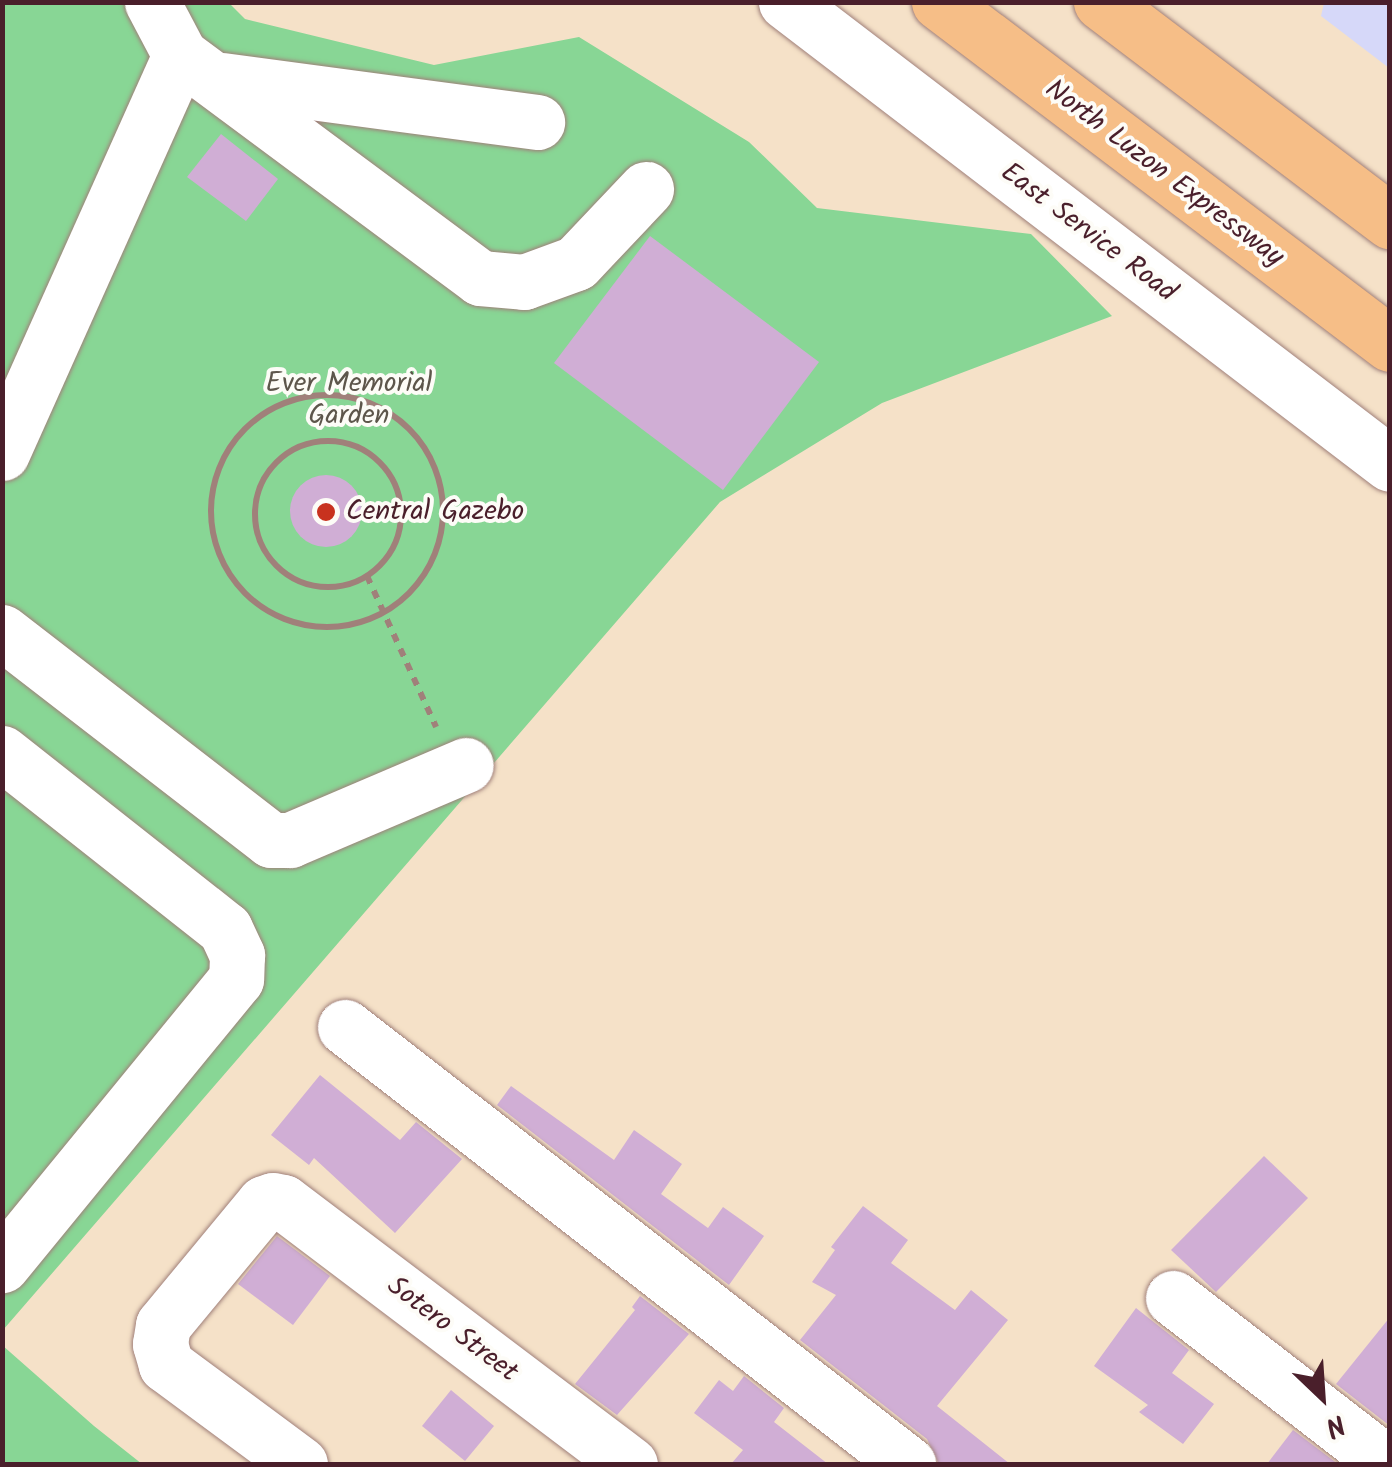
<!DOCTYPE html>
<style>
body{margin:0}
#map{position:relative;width:1392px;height:1467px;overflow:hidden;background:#f5e1c8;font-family:Kalam,sans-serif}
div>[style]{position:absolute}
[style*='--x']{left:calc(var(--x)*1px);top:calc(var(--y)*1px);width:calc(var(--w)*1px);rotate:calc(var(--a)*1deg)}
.built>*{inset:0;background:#d6d8f9}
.green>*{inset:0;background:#88d695}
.building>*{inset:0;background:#d0aed5}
.round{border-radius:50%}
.path>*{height:6px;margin-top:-3px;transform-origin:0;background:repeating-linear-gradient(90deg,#a0807a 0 8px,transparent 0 16px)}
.path>.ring{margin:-3px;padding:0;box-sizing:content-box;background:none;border:6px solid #a0807a;border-radius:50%}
.roads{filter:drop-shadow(0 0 2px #a0807a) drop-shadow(0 0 2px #a0807a)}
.minor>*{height:55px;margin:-27.5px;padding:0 27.5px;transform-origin:27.5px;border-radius:27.5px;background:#fff}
.highway>*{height:55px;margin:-27.5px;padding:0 27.5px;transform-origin:27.5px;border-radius:27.5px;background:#f6be87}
.dots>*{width:28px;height:28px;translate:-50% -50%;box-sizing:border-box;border:5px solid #fdfcf7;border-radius:50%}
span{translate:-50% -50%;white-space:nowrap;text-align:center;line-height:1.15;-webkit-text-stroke:8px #fdfcf7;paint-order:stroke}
.street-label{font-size:28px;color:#4a1f2b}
.park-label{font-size:28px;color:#5d564b}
.poi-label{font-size:28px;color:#4a1f2b}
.left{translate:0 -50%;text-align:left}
.frame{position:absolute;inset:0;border:5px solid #4a1f2b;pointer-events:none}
.north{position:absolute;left:1272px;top:1347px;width:100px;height:100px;-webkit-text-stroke:8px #fdfcf7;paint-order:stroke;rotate:155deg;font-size:28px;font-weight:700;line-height:40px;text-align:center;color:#4a1f2b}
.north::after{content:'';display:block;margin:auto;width:35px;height:45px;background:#4a1f2b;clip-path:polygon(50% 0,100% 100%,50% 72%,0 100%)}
</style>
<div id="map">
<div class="built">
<i style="clip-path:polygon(1324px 3px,1389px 3px,1389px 68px,1321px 16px)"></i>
</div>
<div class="green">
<i style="clip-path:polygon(3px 3px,229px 3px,245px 19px,434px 65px,579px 37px,749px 142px,817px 208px,1031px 234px,1112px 316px,882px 403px,720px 502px,3px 1330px)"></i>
<i style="clip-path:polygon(2px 1345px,94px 1426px,142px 1464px,3px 1464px)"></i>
</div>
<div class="building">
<i style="clip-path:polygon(221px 134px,278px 179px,246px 221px,187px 177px)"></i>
<i style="clip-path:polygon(650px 236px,819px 362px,723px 490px,554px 363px)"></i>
<i class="round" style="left:290px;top:475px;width:72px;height:72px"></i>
<i style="clip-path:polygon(320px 1075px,400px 1140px,416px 1122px,462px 1159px,395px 1233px,314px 1158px,309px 1165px,271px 1135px)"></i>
<i style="clip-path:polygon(511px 1086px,614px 1160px,634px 1130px,682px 1164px,661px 1194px,708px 1228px,723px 1207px,764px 1236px,729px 1285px,497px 1105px)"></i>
<i style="clip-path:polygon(1264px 1156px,1308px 1198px,1216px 1292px,1171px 1250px)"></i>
<i style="clip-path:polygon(863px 1206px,908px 1240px,891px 1263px,955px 1310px,971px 1290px,1008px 1320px,937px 1406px,1010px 1464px,939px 1464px,927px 1439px,800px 1340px,836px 1295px,812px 1282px,835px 1250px,831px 1247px)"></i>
<i style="clip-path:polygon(277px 1236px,330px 1276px,293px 1325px,238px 1284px)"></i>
<i style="clip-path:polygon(640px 1296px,689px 1334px,617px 1415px,575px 1384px,635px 1310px,632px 1307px)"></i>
<i style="clip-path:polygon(1136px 1308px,1189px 1350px,1172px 1373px,1214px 1404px,1183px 1444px,1139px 1412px,1148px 1405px,1094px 1366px)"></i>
<i style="clip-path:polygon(1390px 1317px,1390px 1426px,1336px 1384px)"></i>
<i style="clip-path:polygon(744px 1376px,784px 1408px,774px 1422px,828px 1464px,731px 1464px,743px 1450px,694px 1413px,719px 1380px,733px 1391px)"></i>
<i style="clip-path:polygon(451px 1390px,494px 1426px,465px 1461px,422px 1426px)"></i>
<i style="clip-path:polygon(1293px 1430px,1338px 1464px,1267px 1464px)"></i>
</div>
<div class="path">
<i class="ring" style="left:211px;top:395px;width:226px;height:226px"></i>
<i class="ring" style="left:255px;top:441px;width:140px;height:140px"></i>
<i style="--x:367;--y:576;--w:166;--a:65.4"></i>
</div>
<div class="roads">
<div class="minor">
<i style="--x:152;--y:2;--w:60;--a:62.2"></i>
<i style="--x:180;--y:55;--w:374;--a:36.6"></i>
<i style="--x:480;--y:278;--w:44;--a:5.2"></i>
<i style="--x:524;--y:282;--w:55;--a:-20.1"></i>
<i style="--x:576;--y:263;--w:102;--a:-46.6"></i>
<i style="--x:786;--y:2;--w:760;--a:37.41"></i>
<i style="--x:222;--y:80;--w:318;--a:7.6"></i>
<i style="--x:2;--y:453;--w:436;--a:-65.9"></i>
<i style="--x:2;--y:632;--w:340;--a:37.7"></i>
<i style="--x:271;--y:840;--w:19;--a:0"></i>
<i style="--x:290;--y:840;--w:191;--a:-23.1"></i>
<i style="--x:2;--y:753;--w:284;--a:38.3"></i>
<i style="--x:225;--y:929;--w:29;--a:65"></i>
<i style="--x:237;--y:955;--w:24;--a:92"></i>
<i style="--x:236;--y:979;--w:370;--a:129.3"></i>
<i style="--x:345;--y:1027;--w:713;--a:37.82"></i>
<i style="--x:1173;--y:1298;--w:272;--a:37.7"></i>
<i style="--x:300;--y:1464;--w:167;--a:-143.5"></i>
<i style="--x:166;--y:1365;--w:22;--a:-106"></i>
<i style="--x:160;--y:1344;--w:19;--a:-81"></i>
<i style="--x:163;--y:1325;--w:158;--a:-50.4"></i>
<i style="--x:264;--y:1203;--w:9;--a:-18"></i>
<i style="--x:273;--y:1200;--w:10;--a:11"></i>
<i style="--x:283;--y:1202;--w:435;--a:37.1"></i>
</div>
<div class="highway">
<i style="--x:939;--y:2;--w:566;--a:37.17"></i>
<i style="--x:1101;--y:2;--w:363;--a:37.2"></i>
</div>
</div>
<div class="dots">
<i style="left:326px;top:512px;background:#c8321e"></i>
</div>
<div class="street-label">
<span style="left:1164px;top:174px;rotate:37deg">North Luzon Expressway</span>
<span style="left:1088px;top:233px;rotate:37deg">East Service Road</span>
<span style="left:452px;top:1330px;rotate:37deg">Sotero Street</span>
</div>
<div class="park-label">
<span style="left:349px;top:400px">Ever Memorial<br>Garden</span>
</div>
<div class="poi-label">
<span class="left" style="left:346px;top:512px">Central Gazebo</span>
</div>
<div class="frame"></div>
<div class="north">N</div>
</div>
